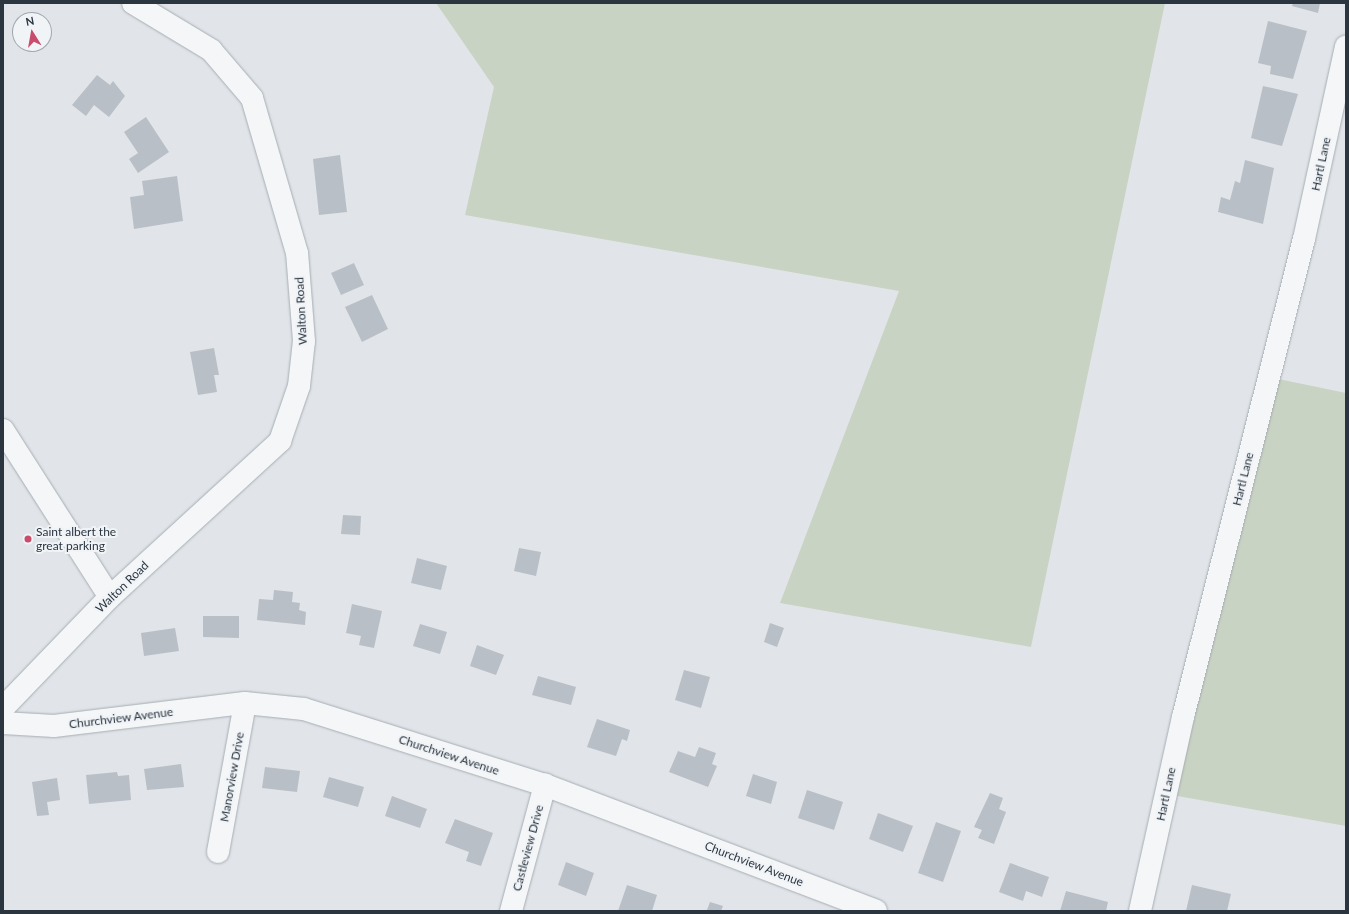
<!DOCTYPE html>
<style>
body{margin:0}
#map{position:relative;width:1349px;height:914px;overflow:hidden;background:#e1e5e9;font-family:Lato,sans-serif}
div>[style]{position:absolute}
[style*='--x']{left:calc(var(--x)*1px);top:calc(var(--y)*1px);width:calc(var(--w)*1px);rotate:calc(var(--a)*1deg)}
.green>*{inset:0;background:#c9d3c3}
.building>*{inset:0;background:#b9bfc6}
.roads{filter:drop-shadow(0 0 1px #a6adb3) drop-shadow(0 0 1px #a6adb3)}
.minor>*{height:22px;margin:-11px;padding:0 11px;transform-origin:11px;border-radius:11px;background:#f4f6f8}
.tertiary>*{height:22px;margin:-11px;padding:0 11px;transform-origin:11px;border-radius:11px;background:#f4f6f8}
.dots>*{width:11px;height:11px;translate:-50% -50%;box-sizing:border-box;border:2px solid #f1f4f7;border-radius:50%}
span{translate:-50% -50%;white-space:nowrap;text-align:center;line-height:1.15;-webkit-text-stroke:4px #f1f4f7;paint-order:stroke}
.street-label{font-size:12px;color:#2a3540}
.poi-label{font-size:12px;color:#2a3540}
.left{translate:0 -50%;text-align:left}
.frame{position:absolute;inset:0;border:4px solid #2a3540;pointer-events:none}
.north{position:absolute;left:12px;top:12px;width:40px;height:40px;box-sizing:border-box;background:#f1f4f7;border:1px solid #a1a8ae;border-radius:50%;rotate:349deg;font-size:11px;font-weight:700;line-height:16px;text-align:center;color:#2a3540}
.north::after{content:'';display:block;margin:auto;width:14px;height:18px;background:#c84d6d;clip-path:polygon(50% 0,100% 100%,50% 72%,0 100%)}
</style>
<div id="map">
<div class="green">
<i style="clip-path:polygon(436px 3px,1165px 3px,1031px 647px,780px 603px,899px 291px,465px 215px,494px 87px)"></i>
<i style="clip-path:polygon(1269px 377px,1346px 393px,1346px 826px,1166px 794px)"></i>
</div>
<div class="building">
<i style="clip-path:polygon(1293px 3px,1320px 3px,1318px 13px,1292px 6px)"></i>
<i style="clip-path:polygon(1268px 21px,1307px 31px,1293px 79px,1270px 74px,1271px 66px,1258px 63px)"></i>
<i style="clip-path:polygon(97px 75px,110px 85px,113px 81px,125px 96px,109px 117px,94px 105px,86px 116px,72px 105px)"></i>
<i style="clip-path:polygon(1263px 86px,1298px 94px,1282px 146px,1251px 138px)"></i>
<i style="clip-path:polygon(146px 117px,169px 152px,138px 173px,129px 159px,138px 153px,124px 132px)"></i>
<i style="clip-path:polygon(340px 155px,347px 212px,319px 215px,313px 159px)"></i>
<i style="clip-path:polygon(1245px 160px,1274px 168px,1263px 224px,1218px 212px,1221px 197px,1230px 200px,1235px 181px,1240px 183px)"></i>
<i style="clip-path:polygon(177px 176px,183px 221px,134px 229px,130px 197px,144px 195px,142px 181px)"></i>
<i style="clip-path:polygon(354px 263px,364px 285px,341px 295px,331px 273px)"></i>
<i style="clip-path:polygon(372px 295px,388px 329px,362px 342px,345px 307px)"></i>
<i style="clip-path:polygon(214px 348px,219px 375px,214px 375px,217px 392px,198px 395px,190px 352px)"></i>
<i style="clip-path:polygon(343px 515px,361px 516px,360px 535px,341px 534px)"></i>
<i style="clip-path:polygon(519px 548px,541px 552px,536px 576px,514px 571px)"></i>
<i style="clip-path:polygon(417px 558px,447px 566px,441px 590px,411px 583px)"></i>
<i style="clip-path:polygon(274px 590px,293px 592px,292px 602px,300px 603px,299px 610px,306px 612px,305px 625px,257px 620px,259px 599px,273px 600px)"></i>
<i style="clip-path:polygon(352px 604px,382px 611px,374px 648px,359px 645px,361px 636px,346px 633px)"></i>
<i style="clip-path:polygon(203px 616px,239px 616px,239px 638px,203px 637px)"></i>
<i style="clip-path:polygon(770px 623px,784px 628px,777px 647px,764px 642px)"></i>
<i style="clip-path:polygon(420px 624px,447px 632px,440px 654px,413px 646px)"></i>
<i style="clip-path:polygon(175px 628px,179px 651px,144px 656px,141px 633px)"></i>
<i style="clip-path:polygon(477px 645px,504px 655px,496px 675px,470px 666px)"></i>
<i style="clip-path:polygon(684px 670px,710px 677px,701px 708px,675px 700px)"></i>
<i style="clip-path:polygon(538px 676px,576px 687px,571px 705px,532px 695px)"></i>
<i style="clip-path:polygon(597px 719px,630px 730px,627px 741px,622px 739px,616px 756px,587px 747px)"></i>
<i style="clip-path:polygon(699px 747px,716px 753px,712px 764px,717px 766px,708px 787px,669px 772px,678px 751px,695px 757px)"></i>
<i style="clip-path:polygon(181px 764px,184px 787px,147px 790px,144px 769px)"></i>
<i style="clip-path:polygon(265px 767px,300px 771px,297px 792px,262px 788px)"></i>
<i style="clip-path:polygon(117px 772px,118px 776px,129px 775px,131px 800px,89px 804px,86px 775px)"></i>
<i style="clip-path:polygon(753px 774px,777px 782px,771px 804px,746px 796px)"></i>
<i style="clip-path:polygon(329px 777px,364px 787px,358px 807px,323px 797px)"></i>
<i style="clip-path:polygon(57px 778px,60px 800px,47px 802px,49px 815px,37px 816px,32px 782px)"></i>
<i style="clip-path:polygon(807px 790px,843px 802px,834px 830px,798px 818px)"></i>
<i style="clip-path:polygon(990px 793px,1003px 798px,999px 809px,1006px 812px,994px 844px,978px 838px,982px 830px,974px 827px)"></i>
<i style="clip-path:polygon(392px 796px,427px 809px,420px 828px,385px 816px)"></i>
<i style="clip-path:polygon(878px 813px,913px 826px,903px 852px,869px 839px)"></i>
<i style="clip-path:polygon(455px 819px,493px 833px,481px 866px,466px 861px,469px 852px,445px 843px)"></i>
<i style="clip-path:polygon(936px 822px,961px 831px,943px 882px,918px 873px)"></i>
<i style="clip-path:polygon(566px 862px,594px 873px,586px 896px,558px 885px)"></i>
<i style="clip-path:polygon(1010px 863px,1049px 877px,1042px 897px,1026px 891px,1023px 901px,999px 892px)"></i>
<i style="clip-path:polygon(627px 885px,657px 895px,652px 911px,618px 911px)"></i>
<i style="clip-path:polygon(1192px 885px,1231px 894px,1227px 911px,1186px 911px)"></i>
<i style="clip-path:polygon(1066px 891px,1108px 902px,1106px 911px,1060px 911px)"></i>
<i style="clip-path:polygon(710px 902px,723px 906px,721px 911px,700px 911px,707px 910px)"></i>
</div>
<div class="roads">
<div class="minor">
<i style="--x:3;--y:430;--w:198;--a:57.4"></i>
<i style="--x:3;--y:708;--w:154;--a:-46.1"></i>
<i style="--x:110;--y:597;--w:231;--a:-42.5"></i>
<i style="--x:280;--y:441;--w:58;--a:-70.9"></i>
<i style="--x:299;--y:386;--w:45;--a:-83.7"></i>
<i style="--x:304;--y:341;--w:88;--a:-94.5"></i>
<i style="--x:297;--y:253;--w:161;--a:-106.2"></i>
<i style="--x:252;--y:98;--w:63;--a:-130.5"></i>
<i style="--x:211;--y:50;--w:91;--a:-148.9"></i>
<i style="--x:218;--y:852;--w:151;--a:-79.7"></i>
<i style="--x:511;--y:911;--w:131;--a:-74.9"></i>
<i style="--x:1140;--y:911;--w:199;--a:-77.5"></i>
<i style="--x:1183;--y:717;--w:493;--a:-75.8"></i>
<i style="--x:1304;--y:239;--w:197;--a:-77.7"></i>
</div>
<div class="tertiary">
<i style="--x:3;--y:723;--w:51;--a:3.4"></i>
<i style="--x:54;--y:726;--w:192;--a:-6.9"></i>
<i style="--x:245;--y:703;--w:59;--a:5.8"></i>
<i style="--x:304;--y:709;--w:253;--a:17.5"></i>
<i style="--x:545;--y:785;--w:354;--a:20.8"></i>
</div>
</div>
<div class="dots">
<i style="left:28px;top:539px;background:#c84d6d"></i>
</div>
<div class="street-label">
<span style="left:1321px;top:164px;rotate:-78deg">Hartl Lane</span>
<span style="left:301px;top:311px;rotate:-93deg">Walton Road</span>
<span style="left:1243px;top:479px;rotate:-76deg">Hartl Lane</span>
<span style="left:122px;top:587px;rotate:-44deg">Walton Road</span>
<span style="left:121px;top:718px;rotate:-7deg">Churchview Avenue</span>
<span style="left:449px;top:755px;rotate:18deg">Churchview Avenue</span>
<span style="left:232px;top:777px;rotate:-80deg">Manorview Drive</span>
<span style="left:1166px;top:794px;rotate:-78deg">Hartl Lane</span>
<span style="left:528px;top:848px;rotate:-75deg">Castleview Drive</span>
<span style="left:754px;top:864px;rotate:21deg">Churchview Avenue</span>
</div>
<div class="poi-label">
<span class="left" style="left:36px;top:539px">Saint albert the<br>great parking</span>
</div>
<div class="frame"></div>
<div class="north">N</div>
</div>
